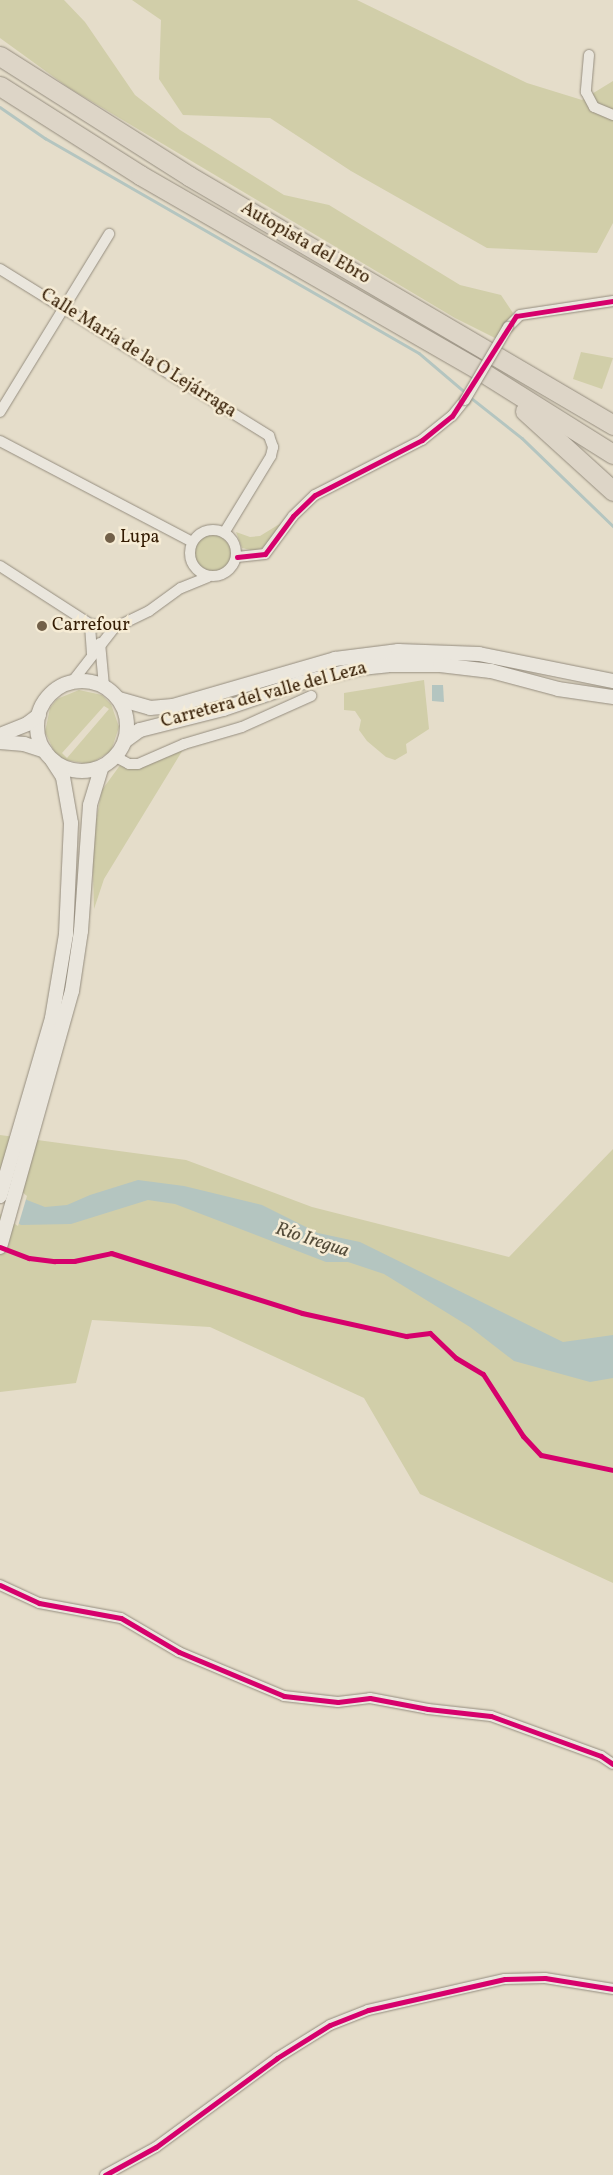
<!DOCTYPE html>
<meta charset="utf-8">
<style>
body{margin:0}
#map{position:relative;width:613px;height:2175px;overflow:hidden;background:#e5ddca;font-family:Vollkorn,serif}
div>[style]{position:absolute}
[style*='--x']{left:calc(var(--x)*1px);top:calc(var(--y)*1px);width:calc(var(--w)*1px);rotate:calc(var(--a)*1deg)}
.green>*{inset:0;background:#d1cea9}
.round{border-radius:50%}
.water>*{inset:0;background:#b4c5c0}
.pier>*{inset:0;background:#e5ddca}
.stream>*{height:2.5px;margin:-1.25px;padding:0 1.25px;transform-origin:1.25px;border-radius:1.25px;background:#b4c5c0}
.roads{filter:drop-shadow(0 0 1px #958d7f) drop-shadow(0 0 1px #958d7f)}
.minor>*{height:10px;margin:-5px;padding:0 5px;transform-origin:5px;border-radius:5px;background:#eae6dd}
.minor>.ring{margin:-5px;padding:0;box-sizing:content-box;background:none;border:10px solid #eae6dd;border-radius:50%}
.secondary>*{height:14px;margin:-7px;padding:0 7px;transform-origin:7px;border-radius:7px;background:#eae6dd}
.secondary>.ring{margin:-7px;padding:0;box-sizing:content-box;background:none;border:14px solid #eae6dd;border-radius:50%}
.motorway>*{height:19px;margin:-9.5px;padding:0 9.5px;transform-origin:9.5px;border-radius:9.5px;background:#ddd5c7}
.bridges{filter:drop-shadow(0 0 1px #958d7f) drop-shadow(0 0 1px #958d7f)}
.minor-bridge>*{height:10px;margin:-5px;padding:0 5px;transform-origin:5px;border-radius:5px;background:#eae6dd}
.cycleway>*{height:5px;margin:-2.5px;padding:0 2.5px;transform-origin:2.5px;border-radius:2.5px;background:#d6006c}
.dots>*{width:14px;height:14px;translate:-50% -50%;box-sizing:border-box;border:2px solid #f6ecd5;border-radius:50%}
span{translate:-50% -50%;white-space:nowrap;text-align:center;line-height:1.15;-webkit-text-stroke:5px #f6ecd5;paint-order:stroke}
.street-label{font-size:18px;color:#341c03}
.poi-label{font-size:18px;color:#341c03}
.left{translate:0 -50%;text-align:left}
.water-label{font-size:19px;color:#544c3a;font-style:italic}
</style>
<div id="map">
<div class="green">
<i style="clip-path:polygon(0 0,64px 0,85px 22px,135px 95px,180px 130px,284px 195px,329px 205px,460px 285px,501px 295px,513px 313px,497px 339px,455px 318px,69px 88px,0 38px)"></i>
<i style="clip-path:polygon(132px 0,357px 0,527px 83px,582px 100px,613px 81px,613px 223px,597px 253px,487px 248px,351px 171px,270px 118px,183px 115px,159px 79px,161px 20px)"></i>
<i style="clip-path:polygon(581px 352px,613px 358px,602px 389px,573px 379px)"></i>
<i style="clip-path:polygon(286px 520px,270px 542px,262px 548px,255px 551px,242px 548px,236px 532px,250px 537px,260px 536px)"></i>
<i class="round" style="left:193px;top:535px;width:38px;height:38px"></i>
<i style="clip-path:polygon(424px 680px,429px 729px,406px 744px,407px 753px,395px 760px,386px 757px,367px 741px,359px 730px,361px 720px,355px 711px,344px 710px,344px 693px)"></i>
<i style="clip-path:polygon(evenodd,79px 690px,102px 695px,111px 704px,119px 727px,111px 751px,90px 764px,65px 760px,55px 753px,45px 732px,50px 708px,57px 699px,79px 690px,104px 706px,109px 709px,67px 758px,62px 753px,104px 706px)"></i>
<i style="clip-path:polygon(184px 748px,104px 879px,94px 909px,92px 840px,102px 790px,126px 757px,140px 762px)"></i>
<i style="clip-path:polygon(0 1135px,186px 1160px,312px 1207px,509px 1257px,613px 1149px,613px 1583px,420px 1494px,364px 1398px,210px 1327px,92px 1320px,76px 1383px,0 1392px)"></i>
</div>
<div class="water">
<i style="clip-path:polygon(432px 685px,443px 685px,444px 702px,432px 701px)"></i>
<i style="clip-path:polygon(0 1177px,27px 1200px,45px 1207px,67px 1205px,90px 1195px,138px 1180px,184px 1186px,262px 1205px,318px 1233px,360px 1242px,563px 1342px,613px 1335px,613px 1378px,590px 1382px,514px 1361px,470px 1327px,384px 1274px,348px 1262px,326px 1262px,175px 1204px,148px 1200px,71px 1224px,21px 1225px,0 1211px)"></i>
</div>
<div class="pier">
<i style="clip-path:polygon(0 1174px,27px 1196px,18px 1226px,0 1214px)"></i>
</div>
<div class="stream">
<i style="--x:0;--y:107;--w:55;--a:34.6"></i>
<i style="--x:45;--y:138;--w:431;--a:29.9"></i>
<i style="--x:419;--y:353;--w:62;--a:40.4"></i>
<i style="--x:470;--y:397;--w:66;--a:38.3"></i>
<i style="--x:522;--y:438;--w:127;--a:44"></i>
</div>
<div class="roads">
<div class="minor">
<i style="--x:589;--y:55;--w:37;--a:95"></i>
<i style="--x:586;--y:92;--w:17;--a:62"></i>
<i style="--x:594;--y:107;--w:21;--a:23"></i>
<i style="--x:0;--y:269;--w:317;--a:31.8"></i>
<i style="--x:269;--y:436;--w:12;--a:70"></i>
<i style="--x:273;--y:447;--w:9;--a:103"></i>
<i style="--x:271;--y:456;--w:90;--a:121.4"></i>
<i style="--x:508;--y:327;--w:17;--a:-45"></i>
<i style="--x:520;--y:315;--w:94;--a:-8.6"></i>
<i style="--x:0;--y:412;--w:209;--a:-58.5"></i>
<i style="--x:0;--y:441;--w:217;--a:27.7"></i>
<i class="ring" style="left:190px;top:530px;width:36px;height:36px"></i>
<i style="--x:237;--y:557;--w:28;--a:-6"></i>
<i style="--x:265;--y:554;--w:47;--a:-53.6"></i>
<i style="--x:293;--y:516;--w:30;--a:-44"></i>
<i style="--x:315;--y:495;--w:120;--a:-27.2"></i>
<i style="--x:422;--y:440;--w:38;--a:-39"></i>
<i style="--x:452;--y:416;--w:21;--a:-51"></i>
<i style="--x:0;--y:566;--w:107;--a:32.8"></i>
<i style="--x:100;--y:643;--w:43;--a:84.7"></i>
<i style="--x:92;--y:654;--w:30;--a:-94"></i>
<i style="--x:90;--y:624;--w:24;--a:9"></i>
<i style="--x:72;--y:682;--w:68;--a:-52.1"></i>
<i style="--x:114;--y:628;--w:39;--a:-26"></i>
<i style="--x:149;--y:611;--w:39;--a:-36"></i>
<i style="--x:181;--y:588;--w:29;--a:-22"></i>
<i style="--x:116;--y:757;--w:15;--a:28"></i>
<i style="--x:129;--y:764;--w:9;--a:0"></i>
<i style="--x:138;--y:764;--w:50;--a:-23.5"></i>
<i style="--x:184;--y:744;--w:60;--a:-16.3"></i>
<i style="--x:242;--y:727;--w:76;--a:-24.2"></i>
<i style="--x:0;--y:1585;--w:43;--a:24.8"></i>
<i style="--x:39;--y:1603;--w:83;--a:10.4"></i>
<i style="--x:121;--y:1618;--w:67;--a:30.4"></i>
<i style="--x:179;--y:1652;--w:114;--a:22.7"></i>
<i style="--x:284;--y:1696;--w:54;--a:6.3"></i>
<i style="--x:338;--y:1702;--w:32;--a:-7"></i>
<i style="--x:370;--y:1698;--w:59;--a:10.7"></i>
<i style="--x:428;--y:1709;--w:63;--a:6.3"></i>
<i style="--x:491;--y:1716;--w:117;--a:20"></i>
<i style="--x:601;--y:1756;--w:14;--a:34"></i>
<i style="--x:105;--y:2175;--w:58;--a:-28.8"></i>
<i style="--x:156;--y:2147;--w:150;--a:-36.3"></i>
<i style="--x:277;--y:2058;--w:62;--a:-31.9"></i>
<i style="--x:330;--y:2025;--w:41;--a:-21.5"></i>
<i style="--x:368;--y:2010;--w:140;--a:-12.8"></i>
<i style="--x:505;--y:1979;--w:40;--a:-1.4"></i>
<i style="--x:545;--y:1978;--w:69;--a:9.2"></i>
</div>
<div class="secondary">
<i class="ring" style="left:37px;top:681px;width:76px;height:76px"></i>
<i style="--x:119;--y:699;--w:32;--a:16"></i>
<i style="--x:150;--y:708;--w:23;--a:-5"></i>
<i style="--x:173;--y:706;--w:169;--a:-16.2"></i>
<i style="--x:335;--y:659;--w:64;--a:-7.2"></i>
<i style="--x:398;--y:651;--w:81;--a:2.1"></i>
<i style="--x:479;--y:654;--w:137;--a:11.4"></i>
<i style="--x:0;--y:735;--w:29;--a:-22"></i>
<i style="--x:27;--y:724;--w:15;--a:-37"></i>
<i style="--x:126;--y:740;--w:17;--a:-36"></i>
<i style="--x:140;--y:730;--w:86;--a:-14.2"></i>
<i style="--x:223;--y:709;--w:81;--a:-18.7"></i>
<i style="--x:300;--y:683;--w:63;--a:-13.8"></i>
<i style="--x:361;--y:668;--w:27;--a:-6"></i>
<i style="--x:388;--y:665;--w:52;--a:0"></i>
<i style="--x:440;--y:665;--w:51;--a:6.7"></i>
<i style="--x:491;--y:671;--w:69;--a:15"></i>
<i style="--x:558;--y:689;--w:56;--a:8.3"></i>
<i style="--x:0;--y:742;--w:24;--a:5"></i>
<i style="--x:24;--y:744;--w:22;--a:18"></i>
<i style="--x:0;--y:1196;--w:185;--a:-73.7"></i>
<i style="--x:52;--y:1018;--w:85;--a:-80.5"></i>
<i style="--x:66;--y:934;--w:111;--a:-87.4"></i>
<i style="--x:71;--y:823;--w:47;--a:-99.9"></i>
<i style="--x:63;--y:777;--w:20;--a:-123"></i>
<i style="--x:0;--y:1247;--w:266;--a:-74.3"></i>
<i style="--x:72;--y:991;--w:61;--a:-81.5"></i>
<i style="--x:81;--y:931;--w:126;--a:-85.9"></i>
<i style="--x:90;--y:805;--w:39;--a:-73"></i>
</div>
<div class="motorway">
<i style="--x:0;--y:56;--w:224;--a:32.4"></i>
<i style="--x:189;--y:176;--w:492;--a:30.4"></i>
<i style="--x:0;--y:86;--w:166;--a:32.4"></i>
<i style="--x:140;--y:175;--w:391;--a:29.9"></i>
<i style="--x:479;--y:370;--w:158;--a:32.1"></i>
<i style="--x:525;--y:411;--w:119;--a:42.3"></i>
</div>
</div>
<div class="bridges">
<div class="minor-bridge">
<i style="--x:465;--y:400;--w:85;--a:-59.5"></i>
</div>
</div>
<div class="cycleway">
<i style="--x:237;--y:557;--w:28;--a:-6"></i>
<i style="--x:265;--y:554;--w:47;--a:-53.6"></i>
<i style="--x:293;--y:516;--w:30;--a:-44"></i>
<i style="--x:315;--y:495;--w:120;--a:-27.2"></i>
<i style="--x:422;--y:440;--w:38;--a:-39"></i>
<i style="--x:452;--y:416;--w:119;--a:-57.4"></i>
<i style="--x:516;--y:316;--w:98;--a:-8.8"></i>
<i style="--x:0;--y:1247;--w:31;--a:21"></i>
<i style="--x:29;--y:1258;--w:26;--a:7"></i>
<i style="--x:55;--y:1261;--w:19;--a:0"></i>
<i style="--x:74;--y:1261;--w:38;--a:-12"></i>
<i style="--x:111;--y:1253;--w:200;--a:17.4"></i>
<i style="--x:302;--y:1313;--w:107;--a:12.5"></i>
<i style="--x:406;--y:1336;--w:24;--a:-7"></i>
<i style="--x:430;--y:1333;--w:36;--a:44"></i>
<i style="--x:456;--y:1358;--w:31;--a:31"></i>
<i style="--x:483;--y:1374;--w:74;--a:57.2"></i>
<i style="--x:523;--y:1436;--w:26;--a:47"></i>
<i style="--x:541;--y:1455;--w:74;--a:11.8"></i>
<i style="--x:0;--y:1585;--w:43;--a:24.8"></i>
<i style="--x:39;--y:1603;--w:83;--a:10.4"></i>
<i style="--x:121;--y:1618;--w:67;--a:30.4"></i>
<i style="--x:179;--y:1652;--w:114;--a:22.7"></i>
<i style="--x:284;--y:1696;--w:54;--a:6.3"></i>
<i style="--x:338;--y:1702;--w:32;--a:-7"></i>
<i style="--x:370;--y:1698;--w:59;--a:10.7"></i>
<i style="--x:428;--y:1709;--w:63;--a:6.3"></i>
<i style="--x:491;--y:1716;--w:117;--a:20"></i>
<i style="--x:601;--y:1756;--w:14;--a:34"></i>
<i style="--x:105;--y:2175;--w:58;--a:-28.8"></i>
<i style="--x:156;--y:2147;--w:150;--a:-36.3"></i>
<i style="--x:277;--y:2058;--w:62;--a:-31.9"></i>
<i style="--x:330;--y:2025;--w:41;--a:-21.5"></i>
<i style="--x:368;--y:2010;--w:140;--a:-12.8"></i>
<i style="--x:505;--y:1979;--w:40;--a:-1.4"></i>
<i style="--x:545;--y:1978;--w:69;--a:9.2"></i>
</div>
<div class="dots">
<i style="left:110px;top:538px;background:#726049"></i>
<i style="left:42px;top:626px;background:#726049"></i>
</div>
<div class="street-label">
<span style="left:305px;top:244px;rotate:30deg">Autopista del Ebro</span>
<span style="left:138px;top:354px;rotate:32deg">Calle María de la O Lejárraga</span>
<span style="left:264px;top:696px;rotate:-15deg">Carretera del valle del Leza</span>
</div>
<div class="poi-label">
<span class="left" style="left:120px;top:538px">Lupa</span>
<span class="left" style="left:52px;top:626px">Carrefour</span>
</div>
<div class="water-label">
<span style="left:312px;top:1241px;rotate:18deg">Río Iregua</span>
</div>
</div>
